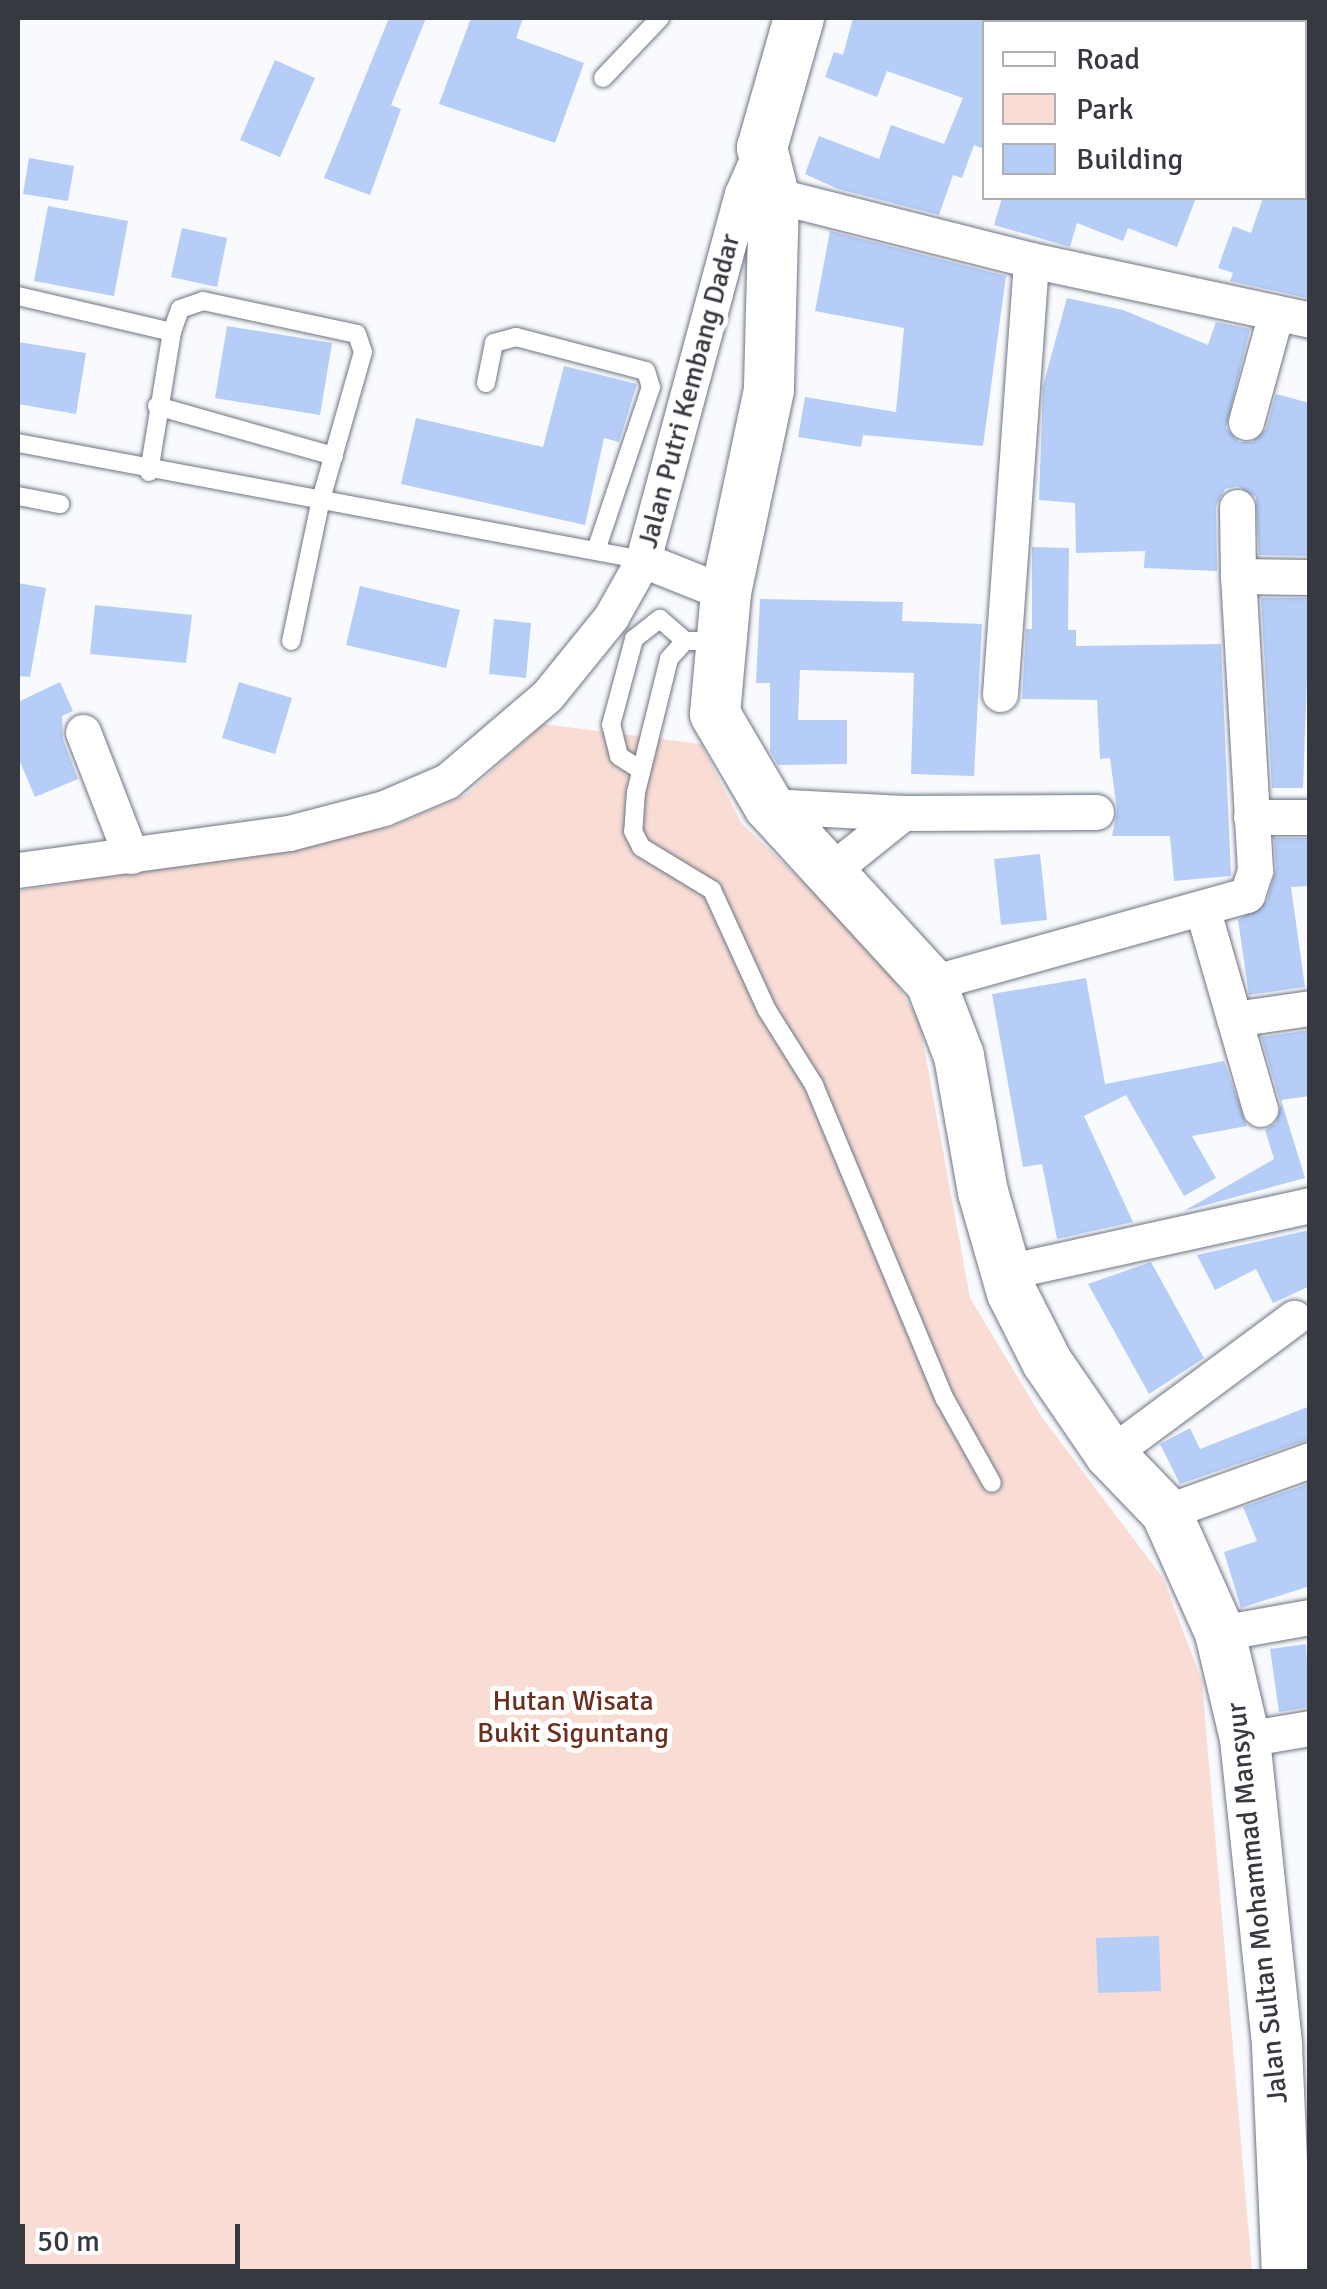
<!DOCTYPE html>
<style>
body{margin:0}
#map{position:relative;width:1327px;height:2289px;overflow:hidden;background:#f8fafd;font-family:Signika,sans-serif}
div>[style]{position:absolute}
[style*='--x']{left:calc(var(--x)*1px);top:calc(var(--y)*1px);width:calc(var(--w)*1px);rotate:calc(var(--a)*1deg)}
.green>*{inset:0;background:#f9ddd5}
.building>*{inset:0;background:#b6cdf8}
.roads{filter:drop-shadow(0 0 2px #6e7582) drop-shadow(0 0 2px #6e7582)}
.lane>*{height:18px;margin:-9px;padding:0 9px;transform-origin:9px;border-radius:9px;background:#fff}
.street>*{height:35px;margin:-17.5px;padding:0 17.5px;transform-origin:17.5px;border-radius:17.5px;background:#fff}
.secondary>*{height:50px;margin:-25px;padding:0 25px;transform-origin:25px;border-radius:25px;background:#fff}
span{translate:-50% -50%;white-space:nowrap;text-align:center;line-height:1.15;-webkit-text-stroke:10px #fff;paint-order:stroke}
.street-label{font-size:28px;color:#36393f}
.park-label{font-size:28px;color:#6e2e1d}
.frame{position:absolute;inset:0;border:20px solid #36393f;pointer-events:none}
.legend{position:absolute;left:982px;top:20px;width:325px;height:180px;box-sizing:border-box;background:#fff;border:2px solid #afb0b2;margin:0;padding:12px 18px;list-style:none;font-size:30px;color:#36393f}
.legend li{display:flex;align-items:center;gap:20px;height:50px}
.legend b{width:50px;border:2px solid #afb0b2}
.scale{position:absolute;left:20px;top:2224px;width:220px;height:45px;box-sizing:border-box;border:5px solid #36393f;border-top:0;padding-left:12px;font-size:30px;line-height:35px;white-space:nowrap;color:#36393f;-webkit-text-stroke:8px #fff;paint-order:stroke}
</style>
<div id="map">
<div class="green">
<i style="clip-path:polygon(543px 724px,701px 744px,742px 824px,876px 951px,919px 1020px,970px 1298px,1041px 1416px,1163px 1578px,1202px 1681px,1252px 2271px,18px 2272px,18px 891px,389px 828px,467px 794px)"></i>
</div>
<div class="building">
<i style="clip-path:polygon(389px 18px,426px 18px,391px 105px,401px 109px,370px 195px,324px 178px)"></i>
<i style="clip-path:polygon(471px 18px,523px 18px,516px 38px,584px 63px,555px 143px,439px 104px)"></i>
<i style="clip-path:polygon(853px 18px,984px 18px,984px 149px,974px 145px,962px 178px,953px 175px,939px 215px,838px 189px,805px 174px,819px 136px,879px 159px,891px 125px,944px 144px,963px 98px,887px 71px,877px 97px,825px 77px,834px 52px,843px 55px)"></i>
<i style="clip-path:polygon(275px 60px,315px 78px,280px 157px,240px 140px)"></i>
<i style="clip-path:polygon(29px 158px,74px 166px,68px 201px,23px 194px)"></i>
<i style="clip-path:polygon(1002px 198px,1196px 198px,1177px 247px,1128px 228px,1123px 241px,1077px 223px,1070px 247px,994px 225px)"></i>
<i style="clip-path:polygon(1263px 198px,1310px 198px,1307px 298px,1230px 281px,1233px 273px,1218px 268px,1233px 226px,1251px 233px)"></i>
<i style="clip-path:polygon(48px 206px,128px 221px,114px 296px,34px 281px)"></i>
<i style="clip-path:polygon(182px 228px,227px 238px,217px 287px,171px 277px)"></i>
<i style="clip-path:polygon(830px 231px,1006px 276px,983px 446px,863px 435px,861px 447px,798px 437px,805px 397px,896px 412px,904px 328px,815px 311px)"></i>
<i style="clip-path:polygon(1067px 298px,1123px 310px,1208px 345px,1216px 322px,1250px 329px,1226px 428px,1239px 442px,1252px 442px,1266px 429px,1276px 394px,1310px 403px,1310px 556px,1259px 555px,1256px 497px,1238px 486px,1225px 489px,1216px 506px,1217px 571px,1144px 568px,1145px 551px,1076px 553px,1075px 503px,1039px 500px,1043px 386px)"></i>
<i style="clip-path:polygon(227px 326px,332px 343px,320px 415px,215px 398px)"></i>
<i style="clip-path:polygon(18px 342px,86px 353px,76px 414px,18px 404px)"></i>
<i style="clip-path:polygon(564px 366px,637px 384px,619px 442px,604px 438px,585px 525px,401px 484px,416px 418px,543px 447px)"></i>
<i style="clip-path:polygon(1032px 547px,1069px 548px,1068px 630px,1076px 630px,1076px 646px,1221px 644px,1231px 876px,1174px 881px,1170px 836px,1112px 836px,1117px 811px,1110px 758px,1100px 759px,1097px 700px,1022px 699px,1026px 629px,1032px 629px)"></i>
<i style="clip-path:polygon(18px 583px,46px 588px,30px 677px,18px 676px)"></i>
<i style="clip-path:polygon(360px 586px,460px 610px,446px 668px,346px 645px)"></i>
<i style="clip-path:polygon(1261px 598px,1310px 598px,1303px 788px,1272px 788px)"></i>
<i style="clip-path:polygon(760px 599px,903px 602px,902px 621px,982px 624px,974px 776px,911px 774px,914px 673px,800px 670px,798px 720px,847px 720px,847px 764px,778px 765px,770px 751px,770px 683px,756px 683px)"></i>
<i style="clip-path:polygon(95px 605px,192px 615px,186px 663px,90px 654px)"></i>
<i style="clip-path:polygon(494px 619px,531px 623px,526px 678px,489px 674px)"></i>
<i style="clip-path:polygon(60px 682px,73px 711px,62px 716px,63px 739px,78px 779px,35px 797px,18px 757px,18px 702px)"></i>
<i style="clip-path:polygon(239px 682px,292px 698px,275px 754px,222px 738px)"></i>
<i style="clip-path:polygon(1274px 838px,1310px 838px,1310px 886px,1291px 887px,1305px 987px,1249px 995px,1238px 920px,1267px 901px,1276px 869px)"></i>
<i style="clip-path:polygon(1040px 854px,1047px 920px,1001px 925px,994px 859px)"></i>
<i style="clip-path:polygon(1086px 978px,1105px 1084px,1224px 1061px,1247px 1126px,1192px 1136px,1216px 1178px,1184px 1196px,1126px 1095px,1084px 1116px,1133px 1222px,1057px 1239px,1042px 1164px,1023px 1167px,992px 994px)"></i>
<i style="clip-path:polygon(1310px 1030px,1310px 1096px,1281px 1100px,1305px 1178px,1184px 1211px,1274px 1159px,1265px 1130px,1276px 1123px,1281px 1104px,1261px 1037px)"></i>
<i style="clip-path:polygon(1310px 1230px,1310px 1286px,1273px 1303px,1256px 1269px,1215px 1290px,1197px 1255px)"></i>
<i style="clip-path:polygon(1151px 1262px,1204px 1358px,1149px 1394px,1088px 1284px)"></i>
<i style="clip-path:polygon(1310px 1406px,1310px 1439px,1180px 1484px,1160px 1444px,1190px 1428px,1200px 1449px)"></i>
<i style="clip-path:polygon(1310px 1483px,1310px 1586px,1241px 1608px,1224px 1552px,1257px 1541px,1243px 1507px)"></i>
<i style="clip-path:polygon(1306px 1644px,1310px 1707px,1279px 1712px,1270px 1649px)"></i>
<i style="clip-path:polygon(1159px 1936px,1161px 1991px,1098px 1993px,1096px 1938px)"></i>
</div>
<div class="roads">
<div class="lane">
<i style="--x:603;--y:78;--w:83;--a:-46.5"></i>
<i style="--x:18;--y:296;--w:158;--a:13.2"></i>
<i style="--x:172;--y:332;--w:24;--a:-71"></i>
<i style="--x:180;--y:309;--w:24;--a:-19"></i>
<i style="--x:203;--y:301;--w:157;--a:12.1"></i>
<i style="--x:357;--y:334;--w:19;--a:72"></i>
<i style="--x:363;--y:352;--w:153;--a:105.9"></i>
<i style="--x:321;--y:499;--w:145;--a:101.9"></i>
<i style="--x:486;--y:383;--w:41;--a:-78.7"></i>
<i style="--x:494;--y:343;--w:23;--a:-15"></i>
<i style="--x:516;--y:337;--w:134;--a:14.7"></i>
<i style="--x:646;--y:371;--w:17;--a:73"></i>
<i style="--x:651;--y:387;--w:172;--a:108.6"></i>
<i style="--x:157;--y:406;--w:184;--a:15.8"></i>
<i style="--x:18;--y:443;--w:636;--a:10.6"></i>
<i style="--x:149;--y:472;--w:142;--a:-80.7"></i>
<i style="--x:18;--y:496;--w:43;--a:10.8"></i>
<i style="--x:718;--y:641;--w:33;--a:180"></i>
<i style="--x:685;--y:641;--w:24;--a:132"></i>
<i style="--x:669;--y:659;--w:137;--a:103.9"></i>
<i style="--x:636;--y:792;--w:39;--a:94"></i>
<i style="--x:633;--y:831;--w:18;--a:63"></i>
<i style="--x:641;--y:847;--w:83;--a:31.2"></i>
<i style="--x:712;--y:890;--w:132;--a:65.4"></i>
<i style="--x:767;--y:1010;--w:89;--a:57.9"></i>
<i style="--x:814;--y:1085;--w:340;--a:67.4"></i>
<i style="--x:945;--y:1399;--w:96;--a:60.8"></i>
<i style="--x:641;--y:770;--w:26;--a:-148"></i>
<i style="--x:619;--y:756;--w:32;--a:-104"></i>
<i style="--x:611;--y:725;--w:89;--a:-75"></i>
<i style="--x:634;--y:639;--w:33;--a:-38"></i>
<i style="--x:660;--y:619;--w:33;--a:41"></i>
</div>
<div class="street">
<i style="--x:1049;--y:18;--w:16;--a:14"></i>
<i style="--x:1304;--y:97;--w:6;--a:18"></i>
<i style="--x:774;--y:195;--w:265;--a:14.2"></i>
<i style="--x:1031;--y:260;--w:285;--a:12.1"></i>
<i style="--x:1246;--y:422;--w:113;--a:-74.6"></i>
<i style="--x:1237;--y:507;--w:69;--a:89.2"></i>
<i style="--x:643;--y:560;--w:89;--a:21.7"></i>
<i style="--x:1000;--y:694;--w:435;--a:-85.9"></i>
<i style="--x:83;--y:732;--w:133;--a:68.8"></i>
<i style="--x:769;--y:806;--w:134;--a:3"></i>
<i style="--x:903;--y:813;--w:193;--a:-0.3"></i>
<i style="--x:1251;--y:817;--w:59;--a:0"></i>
<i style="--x:18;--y:870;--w:274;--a:-7.8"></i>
<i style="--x:289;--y:833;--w:98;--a:-14.7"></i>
<i style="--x:384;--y:808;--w:69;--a:-23.2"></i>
<i style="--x:447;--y:781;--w:131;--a:-40.4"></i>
<i style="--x:547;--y:696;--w:102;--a:-51"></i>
<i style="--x:611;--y:617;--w:65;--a:-60.7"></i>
<i style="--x:643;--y:560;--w:379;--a:-74.9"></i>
<i style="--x:742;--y:194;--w:50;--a:-66.5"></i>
<i style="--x:832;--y:870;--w:91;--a:-38.8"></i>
<i style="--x:1203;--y:911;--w:206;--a:73.9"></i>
<i style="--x:931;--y:983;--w:328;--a:-15.6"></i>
<i style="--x:1247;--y:895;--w:26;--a:-72"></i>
<i style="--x:1255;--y:870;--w:294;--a:-93.3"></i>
<i style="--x:1238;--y:576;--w:72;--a:0.8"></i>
<i style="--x:1234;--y:1019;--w:77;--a:-8.2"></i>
<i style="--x:1006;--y:1272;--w:311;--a:-12.4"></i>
<i style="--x:1110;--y:1454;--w:229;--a:-36.5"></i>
<i style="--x:1166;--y:1512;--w:153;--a:-19.9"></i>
<i style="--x:1220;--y:1633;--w:91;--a:-10.1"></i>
<i style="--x:1245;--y:1739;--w:66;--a:-9.6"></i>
</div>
<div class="secondary">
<i style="--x:799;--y:18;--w:135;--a:105.9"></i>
<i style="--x:762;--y:148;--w:49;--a:75.7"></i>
<i style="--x:774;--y:195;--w:195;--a:91.5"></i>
<i style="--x:769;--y:390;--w:208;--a:102"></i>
<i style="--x:726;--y:593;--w:121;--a:95.2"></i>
<i style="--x:715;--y:714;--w:107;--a:59.6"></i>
<i style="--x:769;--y:806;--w:240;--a:47.5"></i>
<i style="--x:931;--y:983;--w:78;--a:69"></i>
<i style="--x:959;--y:1056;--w:138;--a:80"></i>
<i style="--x:983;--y:1192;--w:105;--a:74"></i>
<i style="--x:1012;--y:1293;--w:77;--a:63.1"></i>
<i style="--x:1047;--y:1362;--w:112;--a:55.6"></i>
<i style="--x:1110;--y:1454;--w:81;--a:46"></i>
<i style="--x:1166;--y:1512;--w:133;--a:65.9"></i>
<i style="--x:1220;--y:1633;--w:109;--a:76.7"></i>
<i style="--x:1245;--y:1739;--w:309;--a:84"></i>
<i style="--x:1277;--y:2046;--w:226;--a:87.5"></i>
</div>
</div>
<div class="street-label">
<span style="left:689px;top:391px;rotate:-75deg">Jalan Putri Kembang Dadar</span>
<span style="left:1257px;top:1903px;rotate:-96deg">Jalan Sultan Mohammad Mansyur</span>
</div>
<div class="park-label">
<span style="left:573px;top:1717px">Hutan Wisata<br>Bukit Siguntang</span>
</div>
<div class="frame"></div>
<ul class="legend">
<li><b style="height:12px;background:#fff"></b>Road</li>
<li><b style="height:28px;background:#f9ddd5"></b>Park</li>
<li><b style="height:28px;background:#b6cdf8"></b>Building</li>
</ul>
<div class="scale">50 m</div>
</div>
